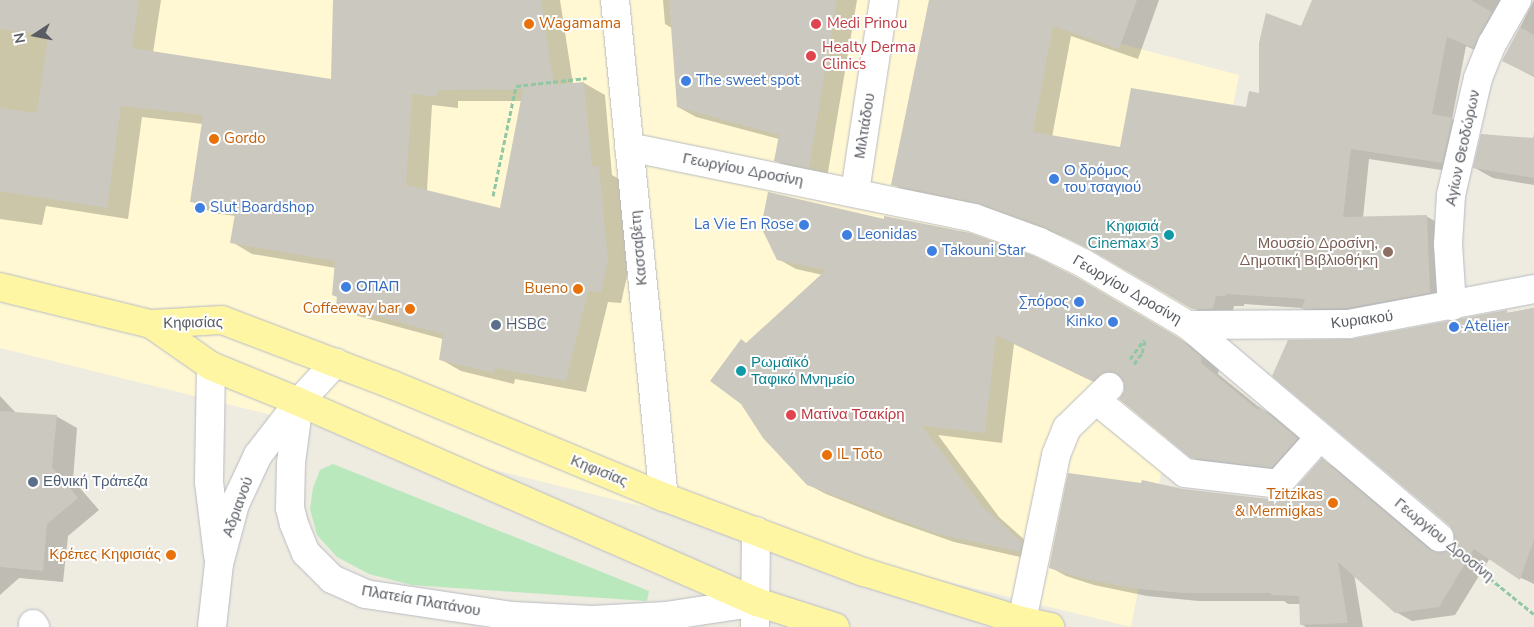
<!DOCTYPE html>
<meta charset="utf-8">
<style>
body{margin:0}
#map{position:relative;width:1534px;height:627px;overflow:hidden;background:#eeebe0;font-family:"Nunito Sans",sans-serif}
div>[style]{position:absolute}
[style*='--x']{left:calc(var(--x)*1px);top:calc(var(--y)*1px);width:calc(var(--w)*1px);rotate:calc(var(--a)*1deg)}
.commercial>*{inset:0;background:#fff8d3}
.green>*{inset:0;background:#b9e8bc}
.shadow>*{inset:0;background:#0003}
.building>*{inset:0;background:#cbc8bf}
.path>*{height:3px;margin-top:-1.5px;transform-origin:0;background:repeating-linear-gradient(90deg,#90c8a4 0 5px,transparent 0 7.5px)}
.roads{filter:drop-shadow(0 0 1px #b8bbc1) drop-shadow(0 0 1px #b8bbc1)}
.minor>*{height:28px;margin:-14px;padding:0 14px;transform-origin:14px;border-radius:14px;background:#fff}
.major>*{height:28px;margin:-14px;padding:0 14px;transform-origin:14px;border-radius:14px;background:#fff6a3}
.dots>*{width:14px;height:14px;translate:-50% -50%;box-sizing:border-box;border:2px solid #fff;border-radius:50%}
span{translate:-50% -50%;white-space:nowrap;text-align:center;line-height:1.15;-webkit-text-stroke:4px #fff;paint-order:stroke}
.food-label{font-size:15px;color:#c56008}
.left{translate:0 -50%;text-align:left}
.right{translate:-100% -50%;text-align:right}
.health-label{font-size:15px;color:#be3a42}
.shop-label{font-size:15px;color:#366cbe}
.street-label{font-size:15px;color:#595d63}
.culture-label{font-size:15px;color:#0d838f}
.education-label{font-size:15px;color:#785e54}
.service-label{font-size:15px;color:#4e5e75}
.north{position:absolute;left:10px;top:10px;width:50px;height:50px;-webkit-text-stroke:4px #fff;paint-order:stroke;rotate:259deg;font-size:14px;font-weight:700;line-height:20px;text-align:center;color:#595d63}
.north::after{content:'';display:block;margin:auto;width:18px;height:22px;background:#595d63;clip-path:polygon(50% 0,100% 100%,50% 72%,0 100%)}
</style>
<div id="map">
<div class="commercial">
<i style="clip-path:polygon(0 0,954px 0,1239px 75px,1131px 627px,0 348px)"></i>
</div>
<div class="green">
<i style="clip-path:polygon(333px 464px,649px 591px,647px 601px,412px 585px,369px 574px,337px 557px,317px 535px,310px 509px,313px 488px,320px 470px)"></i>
</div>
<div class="shadow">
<i style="clip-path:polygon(evenodd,0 0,161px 0,153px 53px,332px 81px,334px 0,560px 0,573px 84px,584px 83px,605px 95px,612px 175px,619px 179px,628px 272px,621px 303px,608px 302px,586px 392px,515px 379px,514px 384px,461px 371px,440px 359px,443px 339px,358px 316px,338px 304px,336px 268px,252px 254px,232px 242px,236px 216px,212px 213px,191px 201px,203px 124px,142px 117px,128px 219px,46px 206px,42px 225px,0 219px,0 0,458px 101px,522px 101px,501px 210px,427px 191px,432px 105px,458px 108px,458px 101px)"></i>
<i style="clip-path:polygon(663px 0,857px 0,827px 178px,793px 171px,775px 160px,779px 139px,696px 117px,678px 107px,672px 28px,665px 24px)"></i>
<i style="clip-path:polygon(931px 0,1159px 0,1138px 59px,1071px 36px,1052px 137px,1121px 149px,1247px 109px,1261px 95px,1301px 27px,1314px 0,1525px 0,1492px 58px,1466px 46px,1452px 119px,1471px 130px,1461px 173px,1369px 159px,1363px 218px,1426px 216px,1445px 227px,1448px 303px,1321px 319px,1302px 308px,1244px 304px,1244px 306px,1234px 306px,1231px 319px,1212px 319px,1109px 258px,1065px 237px,997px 213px,911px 195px,893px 184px)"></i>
<i style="clip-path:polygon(1534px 0,1534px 77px,1503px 61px)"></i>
<i style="clip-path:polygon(1534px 133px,1534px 185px,1493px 178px,1475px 168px,1533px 140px)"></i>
<i style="clip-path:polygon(778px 259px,1075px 278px,1197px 349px,1219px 369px,1218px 374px,1260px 408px,1277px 417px,1315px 449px,1290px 477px,1210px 467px,1192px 457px,1125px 391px,1124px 381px,1111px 390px,1014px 344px,1002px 443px,938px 435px,999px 517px,1039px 553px,1038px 561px,954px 542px,886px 518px,826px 494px,807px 484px,746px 344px,823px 275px,796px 269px)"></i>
<i style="clip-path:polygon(1534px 308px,1534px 584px,1515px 575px,1490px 558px,1455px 615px,1412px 621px,1396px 612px,1354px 574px,1363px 627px,1306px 627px,1301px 624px,1301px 604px,1288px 604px,1284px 601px,1199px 601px,1147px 596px,1094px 585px,1066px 576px,1050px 567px,1183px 490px,1277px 501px,1290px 495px,1322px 460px,1338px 469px,1438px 554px,1445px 553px,1452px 547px,1456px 539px,1455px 531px,1352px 341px)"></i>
<i style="clip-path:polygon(0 396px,16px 413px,56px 416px,77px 428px,73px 480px,99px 510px,68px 536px,63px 582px,19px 578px,0 595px)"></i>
</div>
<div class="building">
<i style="clip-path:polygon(evenodd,0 0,139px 0,132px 48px,331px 79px,333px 0,541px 0,554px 85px,584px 82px,592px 167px,599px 165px,608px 260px,601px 292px,588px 291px,566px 381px,495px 368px,494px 373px,439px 360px,443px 334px,336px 305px,337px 297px,332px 295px,335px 261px,230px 243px,236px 208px,190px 202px,203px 115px,121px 106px,107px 208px,0 191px,0 108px,37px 113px,48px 35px,0 29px,0 0,523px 89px,500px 208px,406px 185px,412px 94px,437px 97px,438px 90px,523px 89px)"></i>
<i style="clip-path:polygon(669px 0,837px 0,809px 168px,774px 161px,779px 135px,677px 107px)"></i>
<i style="clip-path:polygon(929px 0,1137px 0,1119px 49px,1053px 26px,1033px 132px,1120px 147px,1131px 88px,1246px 107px,1249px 91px,1259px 93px,1259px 43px,1266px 13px,1301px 26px,1312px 0,1471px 0,1492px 12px,1473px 48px,1447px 37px,1432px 114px,1453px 118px,1442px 163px,1351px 149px,1343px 217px,1427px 215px,1430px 293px,1347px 308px,1301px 309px,1305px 299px,1226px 294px,1226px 296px,1216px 296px,1213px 309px,1192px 309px,1091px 250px,1045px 227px,977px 203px,891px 185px)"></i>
<i style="clip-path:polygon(1520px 27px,1534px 35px,1534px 76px,1502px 61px)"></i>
<i style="clip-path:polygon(1481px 134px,1534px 138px,1534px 178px,1473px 168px)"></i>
<i style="clip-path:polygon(768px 192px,884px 219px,884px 216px,970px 233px,1034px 256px,1076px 277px,1179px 338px,1202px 357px,1201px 363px,1258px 410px,1259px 406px,1298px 438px,1272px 468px,1191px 458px,1119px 399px,1124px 391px,1124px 383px,1120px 376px,1114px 372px,1106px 372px,1092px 381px,996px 335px,985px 433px,922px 426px,982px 506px,1022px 542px,1020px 552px,935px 533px,807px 485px,763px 438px,741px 404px,710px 381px,741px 339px,746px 343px,826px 270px,777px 260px,761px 227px)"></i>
<i style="clip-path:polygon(1534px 308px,1534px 540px,1520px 580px,1474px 549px,1439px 607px,1395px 613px,1338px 562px,1348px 623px,1300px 625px,1299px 596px,1271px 595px,1271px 593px,1182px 593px,1130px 588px,1077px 577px,1049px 568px,1068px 473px,1141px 483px,1142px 480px,1183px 489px,1277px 500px,1290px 494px,1322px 458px,1429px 549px,1437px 552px,1445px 551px,1451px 547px,1454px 539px,1453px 531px,1449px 525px,1272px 376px,1288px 340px,1352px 339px,1507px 310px,1507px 313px)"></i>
<i style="clip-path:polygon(0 411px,57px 415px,52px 467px,78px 498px,47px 524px,43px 571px,0 567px)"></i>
</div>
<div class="path">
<i style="--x:493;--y:196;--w:112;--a:-78.2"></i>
<i style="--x:516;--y:86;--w:71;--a:-6.4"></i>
<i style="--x:1130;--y:359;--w:24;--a:-54"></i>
<i style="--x:1134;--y:364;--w:14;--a:-54"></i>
<i style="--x:1142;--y:353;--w:12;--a:-76"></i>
<i style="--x:1466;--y:559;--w:87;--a:39"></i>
</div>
<div class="roads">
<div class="minor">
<i style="--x:615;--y:0;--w:499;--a:84.4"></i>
<i style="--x:629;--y:147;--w:352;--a:11.6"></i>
<i style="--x:974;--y:218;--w:70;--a:20"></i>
<i style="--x:1040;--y:242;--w:48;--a:26"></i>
<i style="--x:1083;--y:263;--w:122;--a:30.6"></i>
<i style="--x:1188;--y:325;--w:329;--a:40.2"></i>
<i style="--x:855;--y:192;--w:194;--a:-81.4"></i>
<i style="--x:1452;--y:306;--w:62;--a:-93.7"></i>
<i style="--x:1448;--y:244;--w:49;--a:-86.5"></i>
<i style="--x:1451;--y:195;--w:120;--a:-77"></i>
<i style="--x:1478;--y:78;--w:37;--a:-68"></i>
<i style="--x:1492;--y:44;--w:51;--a:-60.4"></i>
<i style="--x:1188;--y:325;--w:161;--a:-0.4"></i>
<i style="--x:1349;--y:324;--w:188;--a:-10.7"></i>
<i style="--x:211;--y:366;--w:116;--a:91"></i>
<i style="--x:209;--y:482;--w:74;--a:83"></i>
<i style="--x:299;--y:402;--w:62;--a:97.5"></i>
<i style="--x:291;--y:463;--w:45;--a:91.3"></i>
<i style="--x:290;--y:508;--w:16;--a:76"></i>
<i style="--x:294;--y:524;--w:31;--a:68"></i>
<i style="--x:306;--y:553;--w:37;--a:45"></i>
<i style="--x:332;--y:579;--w:36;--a:24"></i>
<i style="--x:365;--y:594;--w:149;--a:8.5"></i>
<i style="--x:512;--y:616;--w:81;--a:2.8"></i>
<i style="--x:593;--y:620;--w:73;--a:-3.1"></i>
<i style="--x:666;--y:616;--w:92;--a:-8.7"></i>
<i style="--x:1102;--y:405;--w:107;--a:39.3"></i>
<i style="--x:1185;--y:473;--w:94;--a:6.7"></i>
<i style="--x:1278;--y:484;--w:63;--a:-48.2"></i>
<i style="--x:1022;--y:621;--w:169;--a:-78.4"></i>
<i style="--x:1056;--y:455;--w:29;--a:-68"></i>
<i style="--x:1067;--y:428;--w:59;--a:-44.3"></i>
<i style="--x:33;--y:624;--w:4;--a:56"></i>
<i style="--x:212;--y:627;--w:63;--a:-83.7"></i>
<i style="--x:219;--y:564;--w:62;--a:-75.1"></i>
<i style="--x:235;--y:504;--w:54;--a:-64.9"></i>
<i style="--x:258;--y:455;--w:67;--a:-52.3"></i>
<i style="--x:299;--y:402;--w:54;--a:-47.2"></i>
<i style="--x:755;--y:627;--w:96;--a:-89.4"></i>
</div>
<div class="major">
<i style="--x:0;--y:287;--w:155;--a:13.8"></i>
<i style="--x:151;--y:324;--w:71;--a:-3.2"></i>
<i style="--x:222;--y:320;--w:183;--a:20.8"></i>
<i style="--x:393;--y:385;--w:293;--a:22.5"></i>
<i style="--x:664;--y:497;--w:214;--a:20.6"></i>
<i style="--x:864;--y:572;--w:165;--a:17.2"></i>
<i style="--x:1022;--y:621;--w:29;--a:12"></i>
<i style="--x:151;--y:324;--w:73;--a:35"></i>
<i style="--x:211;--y:366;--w:95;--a:22.2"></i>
<i style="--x:299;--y:402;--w:500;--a:23.6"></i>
<i style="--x:757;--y:602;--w:82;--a:17.8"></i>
</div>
</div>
<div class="dots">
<i style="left:529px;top:24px;background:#e8710a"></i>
<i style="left:816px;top:24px;background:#e0444e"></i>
<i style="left:811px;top:56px;background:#e0444e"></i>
<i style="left:686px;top:81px;background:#3f7fe0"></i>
<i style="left:214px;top:139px;background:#e8710a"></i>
<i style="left:1054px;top:179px;background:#3f7fe0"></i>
<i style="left:200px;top:208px;background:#3f7fe0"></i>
<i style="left:804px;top:225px;background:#3f7fe0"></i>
<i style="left:847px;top:235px;background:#3f7fe0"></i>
<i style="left:1169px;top:235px;background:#0f9aa8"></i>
<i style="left:932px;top:251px;background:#3f7fe0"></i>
<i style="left:1388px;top:252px;background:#8d6e63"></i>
<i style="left:346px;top:287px;background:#3f7fe0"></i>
<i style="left:578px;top:289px;background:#e8710a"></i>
<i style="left:1079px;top:302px;background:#3f7fe0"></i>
<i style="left:410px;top:309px;background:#e8710a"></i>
<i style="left:1113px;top:322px;background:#3f7fe0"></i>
<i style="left:496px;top:325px;background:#5c6f8a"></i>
<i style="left:1454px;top:327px;background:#3f7fe0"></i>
<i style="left:741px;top:371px;background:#0f9aa8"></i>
<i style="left:791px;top:415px;background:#e0444e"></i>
<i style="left:827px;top:455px;background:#e8710a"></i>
<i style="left:33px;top:482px;background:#5c6f8a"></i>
<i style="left:1333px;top:503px;background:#e8710a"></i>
<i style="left:171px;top:555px;background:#e8710a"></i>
</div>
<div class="food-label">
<span class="left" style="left:539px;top:24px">Wagamama</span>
<span class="left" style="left:224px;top:139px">Gordo</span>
<span class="right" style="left:568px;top:289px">Bueno</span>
<span class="right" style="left:400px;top:309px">Coffeeway bar</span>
<span class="left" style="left:837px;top:455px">IL Toto</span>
<span class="right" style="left:1323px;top:503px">Tzitzikas<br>&amp; Mermigkas</span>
<span class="right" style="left:161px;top:555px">Κρέπες Κηφισιάς</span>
</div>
<div class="health-label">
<span class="left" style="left:827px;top:24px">Medi Prinou</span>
<span class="left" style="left:822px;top:56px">Healty Derma<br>Clinics</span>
<span class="left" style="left:801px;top:415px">Ματίνα Τσακίρη</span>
</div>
<div class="shop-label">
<span class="left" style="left:696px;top:81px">The sweet spot</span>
<span class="left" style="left:1064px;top:179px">Ο δρόμος<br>του τσαγιού</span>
<span class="left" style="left:210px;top:208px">Slut Boardshop</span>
<span class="right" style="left:794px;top:225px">La Vie En Rose</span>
<span class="left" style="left:857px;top:235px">Leonidas</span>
<span class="left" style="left:942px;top:251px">Takouni Star</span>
<span class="left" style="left:356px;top:287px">ΟΠΑΠ</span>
<span class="right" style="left:1069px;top:302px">Σπόρος</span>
<span class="right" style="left:1103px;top:322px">Kinko</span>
<span class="left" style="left:1464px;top:327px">Atelier</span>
</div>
<div class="street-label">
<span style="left:865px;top:126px;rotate:-81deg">Μιλτιάδου</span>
<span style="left:1463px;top:148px;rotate:-78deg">Αγίων Θεοδώρων</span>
<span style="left:743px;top:170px;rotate:11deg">Γεωργίου Δροσίνη</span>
<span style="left:639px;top:248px;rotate:-95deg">Κασσαβέτη</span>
<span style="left:1127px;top:290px;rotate:30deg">Γεωργίου Δροσίνη</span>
<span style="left:1362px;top:320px;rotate:-7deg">Κυριακού</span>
<span style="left:193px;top:323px;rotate:-1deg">Κηφισίας</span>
<span style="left:599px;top:471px;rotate:22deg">Κηφισίας</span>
<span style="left:238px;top:507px;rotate:-70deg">Αδριανού</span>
<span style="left:1444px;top:540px;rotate:39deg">Γεωργίου Δροσίνη</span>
<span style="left:421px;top:601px;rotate:10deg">Πλατεία Πλατάνου</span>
</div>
<div class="culture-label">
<span class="right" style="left:1159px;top:235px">Κηφισιά<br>Cinemax 3</span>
<span class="left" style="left:751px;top:371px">Ρωμαϊκό<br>Ταφικό Μνημείο</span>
</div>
<div class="education-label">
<span class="right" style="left:1378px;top:252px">Μουσείο Δροσίνη,<br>Δημοτική Βιβλιοθήκη</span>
</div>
<div class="service-label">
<span class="left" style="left:506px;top:325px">HSBC</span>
<span class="left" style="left:43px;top:482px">Εθνική Τράπεζα</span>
</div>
<div class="north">N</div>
</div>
